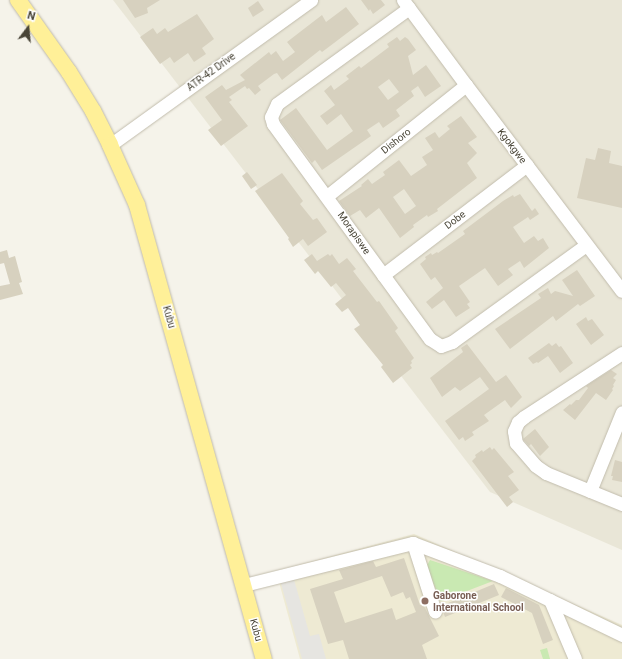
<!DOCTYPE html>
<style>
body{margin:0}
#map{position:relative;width:622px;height:659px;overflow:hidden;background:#f5f3ea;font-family:Roboto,sans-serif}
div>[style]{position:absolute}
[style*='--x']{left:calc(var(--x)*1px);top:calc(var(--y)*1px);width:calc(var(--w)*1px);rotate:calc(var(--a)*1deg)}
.residential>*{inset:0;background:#e9e6d7}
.education>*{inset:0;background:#eeead3}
.green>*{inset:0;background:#c9e9b2}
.parking>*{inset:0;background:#e6e5e1}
.building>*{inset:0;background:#d7d1bf}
.roads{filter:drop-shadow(0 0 1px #c1bcac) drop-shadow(0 0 1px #c1bcac)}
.minor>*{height:13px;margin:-6.5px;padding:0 6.5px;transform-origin:6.5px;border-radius:6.5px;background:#fff}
.major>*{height:16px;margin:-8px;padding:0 8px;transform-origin:8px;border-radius:8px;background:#fff098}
.dots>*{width:11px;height:11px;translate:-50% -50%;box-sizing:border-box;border:2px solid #fff;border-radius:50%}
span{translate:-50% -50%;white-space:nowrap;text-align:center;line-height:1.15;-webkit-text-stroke:3px #fff;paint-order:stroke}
.street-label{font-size:10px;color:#494537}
.education-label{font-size:10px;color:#785e54;font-weight:700}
.left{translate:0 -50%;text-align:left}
.north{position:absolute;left:8px;top:8px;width:40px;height:40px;-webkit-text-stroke:3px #fff;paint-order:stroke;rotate:16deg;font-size:11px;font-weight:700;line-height:16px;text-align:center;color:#494537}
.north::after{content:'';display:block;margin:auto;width:14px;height:18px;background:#494537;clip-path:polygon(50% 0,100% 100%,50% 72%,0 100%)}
</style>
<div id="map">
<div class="residential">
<i style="clip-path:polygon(113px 0,622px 0,622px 550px,490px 492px)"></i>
</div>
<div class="education">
<i style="clip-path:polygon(414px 534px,622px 625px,622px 659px,300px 659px,276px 571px)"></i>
</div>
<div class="green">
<i style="clip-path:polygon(430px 560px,493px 581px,441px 601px,426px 567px)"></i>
<i style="clip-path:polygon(547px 648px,550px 659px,543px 659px,540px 650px)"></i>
</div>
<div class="parking">
<i style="clip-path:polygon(293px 576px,310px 636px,319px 634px,326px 659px,302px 659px,280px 580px)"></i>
</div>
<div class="building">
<i style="clip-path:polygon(123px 0,160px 0,147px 8px,148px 13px,135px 18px)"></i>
<i style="clip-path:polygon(361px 0,381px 0,385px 5px,373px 14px,370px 9px,369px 11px)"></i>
<i style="clip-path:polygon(258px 1px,264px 10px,253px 17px,248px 8px)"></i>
<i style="clip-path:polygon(346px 7px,359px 24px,334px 43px,322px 52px,320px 50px,282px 80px,277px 73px,274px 74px,258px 86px,261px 90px,255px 95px,249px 88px,247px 89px,245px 86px,229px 97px,232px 100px,229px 102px,248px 126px,221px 146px,208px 130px,222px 120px,205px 97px,222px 85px,226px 90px,245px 80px,240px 75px,269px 52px,271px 55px,276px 51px,283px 61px,295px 52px,287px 42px,322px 15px,326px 22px)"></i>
<i style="clip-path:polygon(197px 14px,214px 39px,202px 48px,206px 54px,194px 62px,188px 53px,174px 63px,170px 57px,160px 64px,140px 37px,153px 28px,157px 34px,165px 28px,168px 32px)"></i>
<i style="clip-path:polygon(evenodd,397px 37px,400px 41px,405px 37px,408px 39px,416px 50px,408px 56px,413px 75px,426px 65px,441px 86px,425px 97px,418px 86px,411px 91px,414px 96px,396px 110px,400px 116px,383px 128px,379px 122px,367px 130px,371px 136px,322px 170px,315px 160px,312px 163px,280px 120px,296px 108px,327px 150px,353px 131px,341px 114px,327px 125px,320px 116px,335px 105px,324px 91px,331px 85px,334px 90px,349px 79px,346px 76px,359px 66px,361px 68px,389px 47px,387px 44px,397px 37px,389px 79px,399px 92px,388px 100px,378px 87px,389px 79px)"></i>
<i style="clip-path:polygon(evenodd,461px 116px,477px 137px,468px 143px,477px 153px,467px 163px,477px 178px,437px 209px,438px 211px,428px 217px,427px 215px,413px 225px,414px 227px,400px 238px,379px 208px,366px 218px,360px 210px,350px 216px,339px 201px,362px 186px,361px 185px,368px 179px,372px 184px,385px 175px,383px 172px,399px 160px,411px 176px,427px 165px,422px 157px,433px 150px,425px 138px,435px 132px,439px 138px,450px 129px,447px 126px,461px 116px,404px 189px,416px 206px,405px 214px,393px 197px,404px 189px)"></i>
<i style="clip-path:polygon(598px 148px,611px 151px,609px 163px,622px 166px,622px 208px,577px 198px,586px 158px,595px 160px)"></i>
<i style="clip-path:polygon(247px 172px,257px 185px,251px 189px,242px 176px)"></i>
<i style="clip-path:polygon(282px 173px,303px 201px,300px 204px,313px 220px,317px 218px,327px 232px,308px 246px,303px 239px,293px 247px,288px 239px,289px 238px,255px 191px)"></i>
<i style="clip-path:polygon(520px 194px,532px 211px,535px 208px,539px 214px,530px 220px,528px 217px,513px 227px,524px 243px,534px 236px,538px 241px,543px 238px,549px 248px,524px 268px,520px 261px,508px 269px,513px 275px,498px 286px,485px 268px,459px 286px,470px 302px,467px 304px,470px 308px,456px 317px,444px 300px,432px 309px,426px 302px,443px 288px,435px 277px,431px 280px,420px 264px,426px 259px,425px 257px,431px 253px,432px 255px,437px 252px,438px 253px,465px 234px,463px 231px,503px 201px,513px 195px,514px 197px)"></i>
<i style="clip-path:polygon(7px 250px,9px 258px,15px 256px,22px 282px,19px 283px,23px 294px,0 300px,0 286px,10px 284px,4px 263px,0 264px,0 252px)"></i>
<i style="clip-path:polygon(312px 254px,317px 261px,328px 254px,330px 256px,332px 254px,339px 264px,347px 258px,356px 269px,353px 271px,377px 302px,379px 301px,398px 328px,395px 331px,414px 358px,411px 361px,412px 363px,410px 365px,412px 368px,393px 383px,381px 367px,383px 365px,354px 329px,360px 325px,348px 308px,342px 312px,335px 304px,346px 295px,336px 283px,331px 287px,318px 271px,315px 274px,304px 260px)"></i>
<i style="clip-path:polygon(577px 270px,595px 296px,580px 306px,578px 304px,556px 321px,553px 316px,510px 349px,495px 329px,541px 298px,538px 294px,548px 288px,551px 294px,555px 291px,573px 296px,562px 280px)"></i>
<i style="clip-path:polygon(586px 317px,588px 321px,592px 319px,604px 335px,591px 345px,576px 324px)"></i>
<i style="clip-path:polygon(549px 343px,552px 346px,556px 343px,559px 347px,561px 346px,573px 363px,560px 373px,548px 356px,538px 363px,537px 362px,533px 364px,528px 358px)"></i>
<i style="clip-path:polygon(467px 344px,496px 382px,506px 375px,522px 397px,511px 408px,505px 400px,484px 415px,489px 421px,472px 432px,474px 435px,465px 441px,463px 437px,459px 440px,445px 421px,489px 389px,480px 377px,460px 391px,455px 387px,442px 397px,430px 378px,463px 352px,461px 348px)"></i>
<i style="clip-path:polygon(611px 370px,617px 374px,613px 378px,616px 380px,613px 385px,614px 386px,612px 389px,613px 390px,606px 400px,596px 393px,575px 420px,563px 410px,570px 404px,571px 405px,576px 400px,579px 400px,588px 388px,586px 386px)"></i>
<i style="clip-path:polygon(535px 429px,549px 447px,540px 456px,531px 444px,529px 446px,523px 439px)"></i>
<i style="clip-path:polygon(490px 447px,492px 450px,494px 448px,514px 472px,508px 476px,519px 490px,509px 497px,513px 502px,507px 507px,472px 461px,476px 457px,475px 455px,482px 450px,483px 452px)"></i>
<i style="clip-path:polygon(615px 460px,622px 462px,622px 482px,612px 480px,613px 476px,611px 476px)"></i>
<i style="clip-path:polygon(evenodd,404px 558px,420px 605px,423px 604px,439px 636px,422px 645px,427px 659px,349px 659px,343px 640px,328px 644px,310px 589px,343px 579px,339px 570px,373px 561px,376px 567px,404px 558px,382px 576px,391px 597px,403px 592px,406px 599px,410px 597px,416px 612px,396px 620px,392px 608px,345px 623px,334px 592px,382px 576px)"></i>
<i style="clip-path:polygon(494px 584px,499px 595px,445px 617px,441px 606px)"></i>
<i style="clip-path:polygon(506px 588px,539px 605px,553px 640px,543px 644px,532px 613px,501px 597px)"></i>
</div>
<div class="roads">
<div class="minor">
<i style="--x:403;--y:0;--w:106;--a:53.5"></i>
<i style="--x:466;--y:85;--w:258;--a:52.9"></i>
<i style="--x:409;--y:8;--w:163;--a:144"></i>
<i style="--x:277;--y:104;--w:14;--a:115"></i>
<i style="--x:271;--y:117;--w:7;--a:74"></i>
<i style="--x:273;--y:124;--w:266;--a:53.9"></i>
<i style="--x:430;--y:339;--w:13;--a:32"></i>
<i style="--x:441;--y:346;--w:12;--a:-20"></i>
<i style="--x:452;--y:342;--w:165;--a:-35.9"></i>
<i style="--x:110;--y:145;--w:248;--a:-35.8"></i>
<i style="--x:327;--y:196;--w:178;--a:-38.6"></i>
<i style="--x:383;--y:275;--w:181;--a:-37.4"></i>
<i style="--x:622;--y:353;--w:117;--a:146.9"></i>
<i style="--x:524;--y:417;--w:8;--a:140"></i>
<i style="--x:518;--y:422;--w:10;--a:114"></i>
<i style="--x:514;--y:431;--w:12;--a:81"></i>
<i style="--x:516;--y:443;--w:30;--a:49"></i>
<i style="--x:536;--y:466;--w:12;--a:35"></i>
<i style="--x:546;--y:473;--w:82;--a:22.2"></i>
<i style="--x:590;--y:491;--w:85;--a:-67.9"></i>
<i style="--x:413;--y:543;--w:72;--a:72.3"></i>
<i style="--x:244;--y:585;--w:174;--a:-14"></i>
<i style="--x:413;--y:543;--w:93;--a:20.8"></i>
<i style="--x:500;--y:576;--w:136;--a:25.8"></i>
<i style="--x:550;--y:600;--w:64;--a:67"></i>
</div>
<div class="major">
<i style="--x:18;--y:0;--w:88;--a:54.7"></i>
<i style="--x:69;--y:72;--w:46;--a:58.4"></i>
<i style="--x:93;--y:111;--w:38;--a:63"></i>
<i style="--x:110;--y:145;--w:66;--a:65.8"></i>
<i style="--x:137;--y:205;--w:471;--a:74.4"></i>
</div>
</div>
<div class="dots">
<i style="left:425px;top:601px;background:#8d6e63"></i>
</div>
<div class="street-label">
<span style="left:211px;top:72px;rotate:-36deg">ATR-42 Drive</span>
<span style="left:396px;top:141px;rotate:-38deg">Dishoro</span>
<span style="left:512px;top:146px;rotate:53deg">Kgokgwe</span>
<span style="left:455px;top:220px;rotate:-37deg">Dobe</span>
<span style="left:354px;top:233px;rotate:55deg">Morapiswe</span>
<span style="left:169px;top:317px;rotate:74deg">Kubu</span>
<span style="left:256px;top:630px;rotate:75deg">Kubu</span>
</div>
<div class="education-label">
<span class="left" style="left:433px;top:601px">Gaborone<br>International School</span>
</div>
<div class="north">N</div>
</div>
